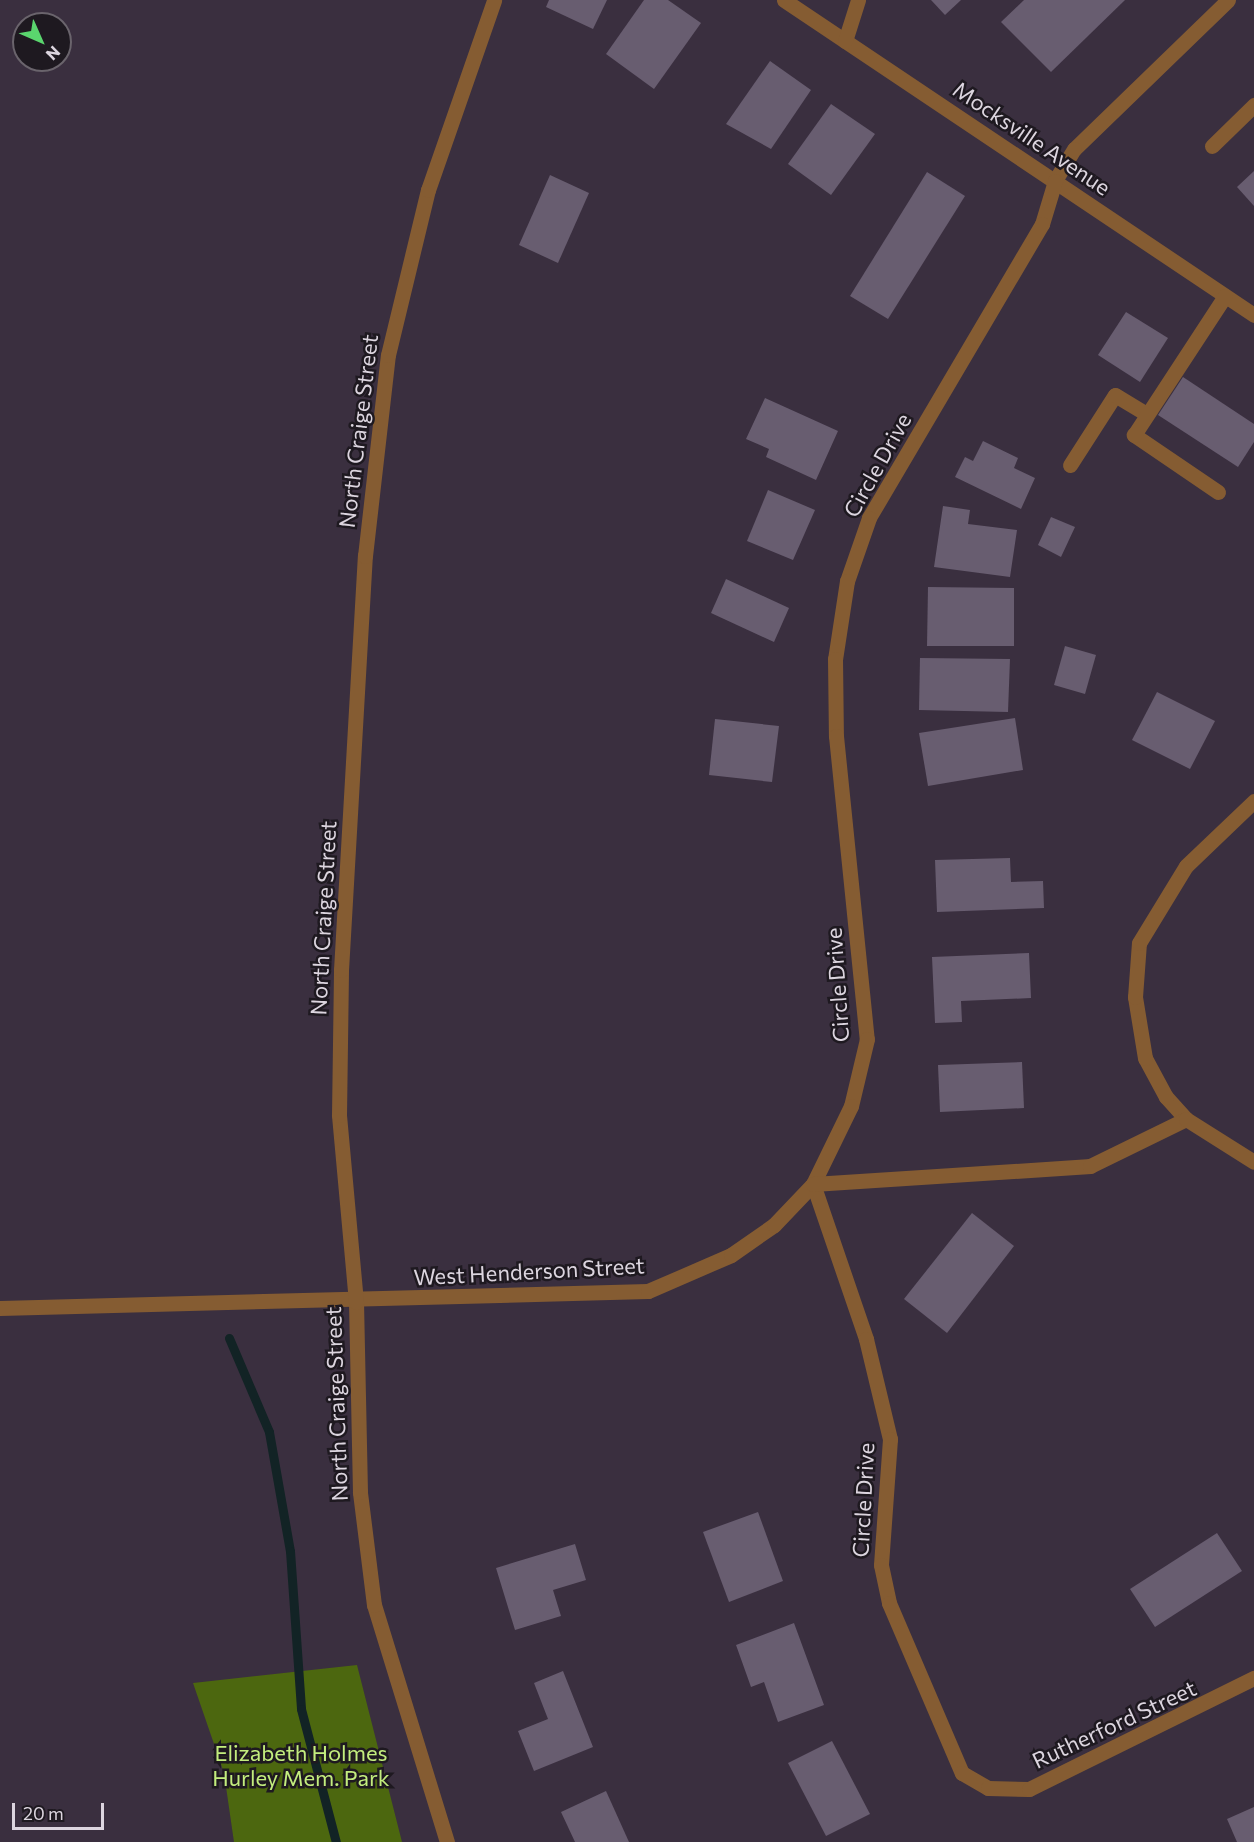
<!DOCTYPE html>
<style>
body{margin:0}
#map{position:relative;width:1254px;height:1842px;overflow:hidden;background:#3a2f3f;font-family:Commissioner,sans-serif}
div>[style]{position:absolute}
[style*='--x']{left:calc(var(--x)*1px);top:calc(var(--y)*1px);width:calc(var(--w)*1px);rotate:calc(var(--a)*1deg)}
.green>*{inset:0;background:#4c670f}
.stream>*{height:9px;margin:-4.5px;padding:0 4.5px;transform-origin:4.5px;border-radius:4.5px;background:#122325}
.building>*{inset:0;background:#685d70}
.minor>*{height:15px;margin:-7.5px;padding:0 7.5px;transform-origin:7.5px;border-radius:7.5px;background:#855c32}
span{translate:-50% -50%;white-space:nowrap;text-align:center;line-height:1.15;-webkit-text-stroke:5px #1e1920;paint-order:stroke}
.street-label{font-size:22px;color:#dcd5df}
.park-label{font-size:22px;color:#c3ed7e}
.north{position:absolute;left:12px;top:12px;width:60px;height:60px;box-sizing:border-box;background:#1e1920;border:2px solid #6a646c;border-radius:50%;rotate:135deg;font-size:16px;font-weight:700;line-height:24px;text-align:center;color:#dcd5df}
.north::after{content:'';display:block;margin:auto;width:21px;height:27px;background:#5ad56e;clip-path:polygon(50% 0,100% 100%,50% 72%,0 100%)}
.scale{position:absolute;left:12px;top:1803px;width:92px;height:27px;box-sizing:border-box;border:3px solid #dcd5df;border-top:0;padding-left:8px;font-size:18px;line-height:21px;white-space:nowrap;color:#dcd5df;-webkit-text-stroke:4px #1e1920;paint-order:stroke}
</style>
<div id="map">
<div class="green">
<i style="clip-path:polygon(357px 1665px,402px 1842px,234px 1842px,224px 1773px,193px 1683px)"></i>
</div>
<div class="stream">
<i style="--x:229;--y:1338;--w:102;--a:66.9"></i>
<i style="--x:269;--y:1432;--w:121;--a:80"></i>
<i style="--x:290;--y:1551;--w:158;--a:86"></i>
<i style="--x:301;--y:1709;--w:138;--a:75.3"></i>
</div>
<div class="building">
<i style="clip-path:polygon(549px 0,607px 0,593px 29px,546px 7px)"></i>
<i style="clip-path:polygon(644px 0,668px 0,701px 23px,654px 89px,606px 54px)"></i>
<i style="clip-path:polygon(931px 0,961px 0,945px 15px)"></i>
<i style="clip-path:polygon(1024px 0,1125px 0,1051px 72px,1001px 22px)"></i>
<i style="clip-path:polygon(770px 61px,811px 90px,771px 149px,726px 124px)"></i>
<i style="clip-path:polygon(831px 104px,875px 134px,831px 195px,788px 164px)"></i>
<i style="clip-path:polygon(1254px 171px,1254px 206px,1237px 187px)"></i>
<i style="clip-path:polygon(927px 172px,965px 196px,888px 319px,850px 296px)"></i>
<i style="clip-path:polygon(550px 175px,589px 193px,558px 263px,519px 245px)"></i>
<i style="clip-path:polygon(1126px 312px,1168px 338px,1140px 382px,1098px 355px)"></i>
<i style="clip-path:polygon(1183px 377px,1254px 424px,1254px 442px,1238px 467px,1158px 415px)"></i>
<i style="clip-path:polygon(765px 398px,838px 431px,816px 480px,766px 457px,769px 449px,746px 439px)"></i>
<i style="clip-path:polygon(983px 441px,1018px 458px,1014px 468px,1035px 478px,1021px 509px,955px 477px,965px 457px,973px 461px)"></i>
<i style="clip-path:polygon(768px 490px,815px 510px,793px 560px,747px 541px)"></i>
<i style="clip-path:polygon(943px 506px,970px 510px,968px 524px,1017px 530px,1010px 577px,934px 567px)"></i>
<i style="clip-path:polygon(1051px 517px,1075px 527px,1061px 557px,1038px 545px)"></i>
<i style="clip-path:polygon(726px 579px,789px 608px,774px 642px,711px 613px)"></i>
<i style="clip-path:polygon(928px 587px,1014px 588px,1014px 646px,927px 646px)"></i>
<i style="clip-path:polygon(1065px 646px,1096px 655px,1085px 694px,1054px 685px)"></i>
<i style="clip-path:polygon(920px 658px,1010px 659px,1008px 712px,919px 710px)"></i>
<i style="clip-path:polygon(1157px 692px,1215px 721px,1190px 769px,1132px 740px)"></i>
<i style="clip-path:polygon(1015px 718px,1023px 770px,928px 786px,919px 733px)"></i>
<i style="clip-path:polygon(715px 719px,779px 726px,772px 782px,709px 775px)"></i>
<i style="clip-path:polygon(1010px 858px,1011px 882px,1043px 881px,1044px 908px,937px 912px,935px 860px)"></i>
<i style="clip-path:polygon(1029px 953px,1031px 998px,961px 1001px,962px 1022px,935px 1023px,932px 957px)"></i>
<i style="clip-path:polygon(1022px 1062px,1024px 1108px,940px 1112px,938px 1065px)"></i>
<i style="clip-path:polygon(972px 1213px,1014px 1246px,947px 1333px,904px 1299px)"></i>
<i style="clip-path:polygon(758px 1512px,783px 1581px,729px 1602px,703px 1532px)"></i>
<i style="clip-path:polygon(1217px 1533px,1242px 1571px,1155px 1627px,1130px 1589px)"></i>
<i style="clip-path:polygon(575px 1544px,586px 1580px,553px 1590px,561px 1616px,515px 1630px,496px 1568px)"></i>
<i style="clip-path:polygon(794px 1623px,824px 1705px,778px 1722px,764px 1682px,751px 1687px,736px 1645px)"></i>
<i style="clip-path:polygon(563px 1671px,593px 1747px,534px 1771px,518px 1731px,548px 1719px,534px 1683px)"></i>
<i style="clip-path:polygon(832px 1741px,870px 1814px,826px 1836px,788px 1763px)"></i>
<i style="clip-path:polygon(606px 1791px,629px 1842px,575px 1842px,561px 1812px)"></i>
<i style="clip-path:polygon(1254px 1807px,1254px 1842px,1237px 1842px,1227px 1819px)"></i>
</div>
<div class="minor">
<i style="--x:784;--y:0;--w:566;--a:33.83"></i>
<i style="--x:1228;--y:0;--w:214;--a:135.9"></i>
<i style="--x:1074;--y:149;--w:37;--a:121"></i>
<i style="--x:1055;--y:181;--w:45;--a:106.8"></i>
<i style="--x:1042;--y:224;--w:341;--a:120.5"></i>
<i style="--x:869;--y:518;--w:67;--a:109.2"></i>
<i style="--x:847;--y:581;--w:79;--a:98.7"></i>
<i style="--x:835;--y:659;--w:77;--a:89.3"></i>
<i style="--x:836;--y:736;--w:305;--a:84.2"></i>
<i style="--x:867;--y:1039;--w:69;--a:103.4"></i>
<i style="--x:851;--y:1106;--w:87;--a:116"></i>
<i style="--x:813;--y:1184;--w:164;--a:71.1"></i>
<i style="--x:866;--y:1339;--w:103;--a:76.5"></i>
<i style="--x:890;--y:1439;--w:126;--a:94.1"></i>
<i style="--x:881;--y:1565;--w:39;--a:78"></i>
<i style="--x:889;--y:1603;--w:185;--a:66.8"></i>
<i style="--x:962;--y:1773;--w:30;--a:30"></i>
<i style="--x:988;--y:1788;--w:41;--a:1.4"></i>
<i style="--x:1029;--y:1789;--w:251;--a:-26.3"></i>
<i style="--x:845;--y:41;--w:43;--a:-72.4"></i>
<i style="--x:1212;--y:146;--w:59;--a:-44.3"></i>
<i style="--x:1070;--y:465;--w:83;--a:-57.3"></i>
<i style="--x:1115;--y:395;--w:37;--a:31"></i>
<i style="--x:1218;--y:492;--w:102;--a:-145.8"></i>
<i style="--x:1134;--y:435;--w:166;--a:-56.8"></i>
<i style="--x:1186;--y:1119;--w:30;--a:-132"></i>
<i style="--x:1166;--y:1097;--w:44;--a:-118.3"></i>
<i style="--x:1145;--y:1058;--w:62;--a:-99.3"></i>
<i style="--x:1135;--y:997;--w:54;--a:-85.8"></i>
<i style="--x:1139;--y:943;--w:90;--a:-58.6"></i>
<i style="--x:1186;--y:866;--w:94;--a:-43.7"></i>
<i style="--x:0;--y:1308;--w:648;--a:-1.5"></i>
<i style="--x:648;--y:1291;--w:90;--a:-23.4"></i>
<i style="--x:731;--y:1255;--w:52;--a:-34.9"></i>
<i style="--x:774;--y:1225;--w:57;--a:-46.4"></i>
<i style="--x:813;--y:1184;--w:278;--a:-3.7"></i>
<i style="--x:1090;--y:1166;--w:107;--a:-26.1"></i>
<i style="--x:1186;--y:1119;--w:80;--a:32.3"></i>
<i style="--x:447;--y:1842;--w:248;--a:-107.1"></i>
<i style="--x:374;--y:1605;--w:114;--a:-97.1"></i>
<i style="--x:360;--y:1492;--w:190;--a:-91.2"></i>
<i style="--x:356;--y:1302;--w:188;--a:-95.2"></i>
<i style="--x:339;--y:1115;--w:145;--a:-89.2"></i>
<i style="--x:341;--y:970;--w:415;--a:-86.7"></i>
<i style="--x:365;--y:556;--w:202;--a:-83.5"></i>
<i style="--x:388;--y:355;--w:170;--a:-76.4"></i>
<i style="--x:428;--y:190;--w:201;--a:-70.8"></i>
</div>
<div class="street-label">
<span style="left:1032px;top:138px;rotate:34deg">Mocksville Avenue</span>
<span style="left:358px;top:431px;rotate:-83deg">North Craige Street</span>
<span style="left:877px;top:465px;rotate:-61deg">Circle Drive</span>
<span style="left:323px;top:918px;rotate:-87deg">North Craige Street</span>
<span style="left:837px;top:985px;rotate:-94deg">Circle Drive</span>
<span style="left:529px;top:1271px;rotate:-3deg">West Henderson Street</span>
<span style="left:336px;top:1404px;rotate:-92deg">North Craige Street</span>
<span style="left:863px;top:1500px;rotate:-87deg">Circle Drive</span>
<span style="left:1114px;top:1724px;rotate:-25deg">Rutherford Street</span>
</div>
<div class="park-label">
<span style="left:301px;top:1765px">Elizabeth Holmes<br>Hurley Mem. Park</span>
</div>
<div class="north">N</div>
<div class="scale">20 m</div>
</div>
